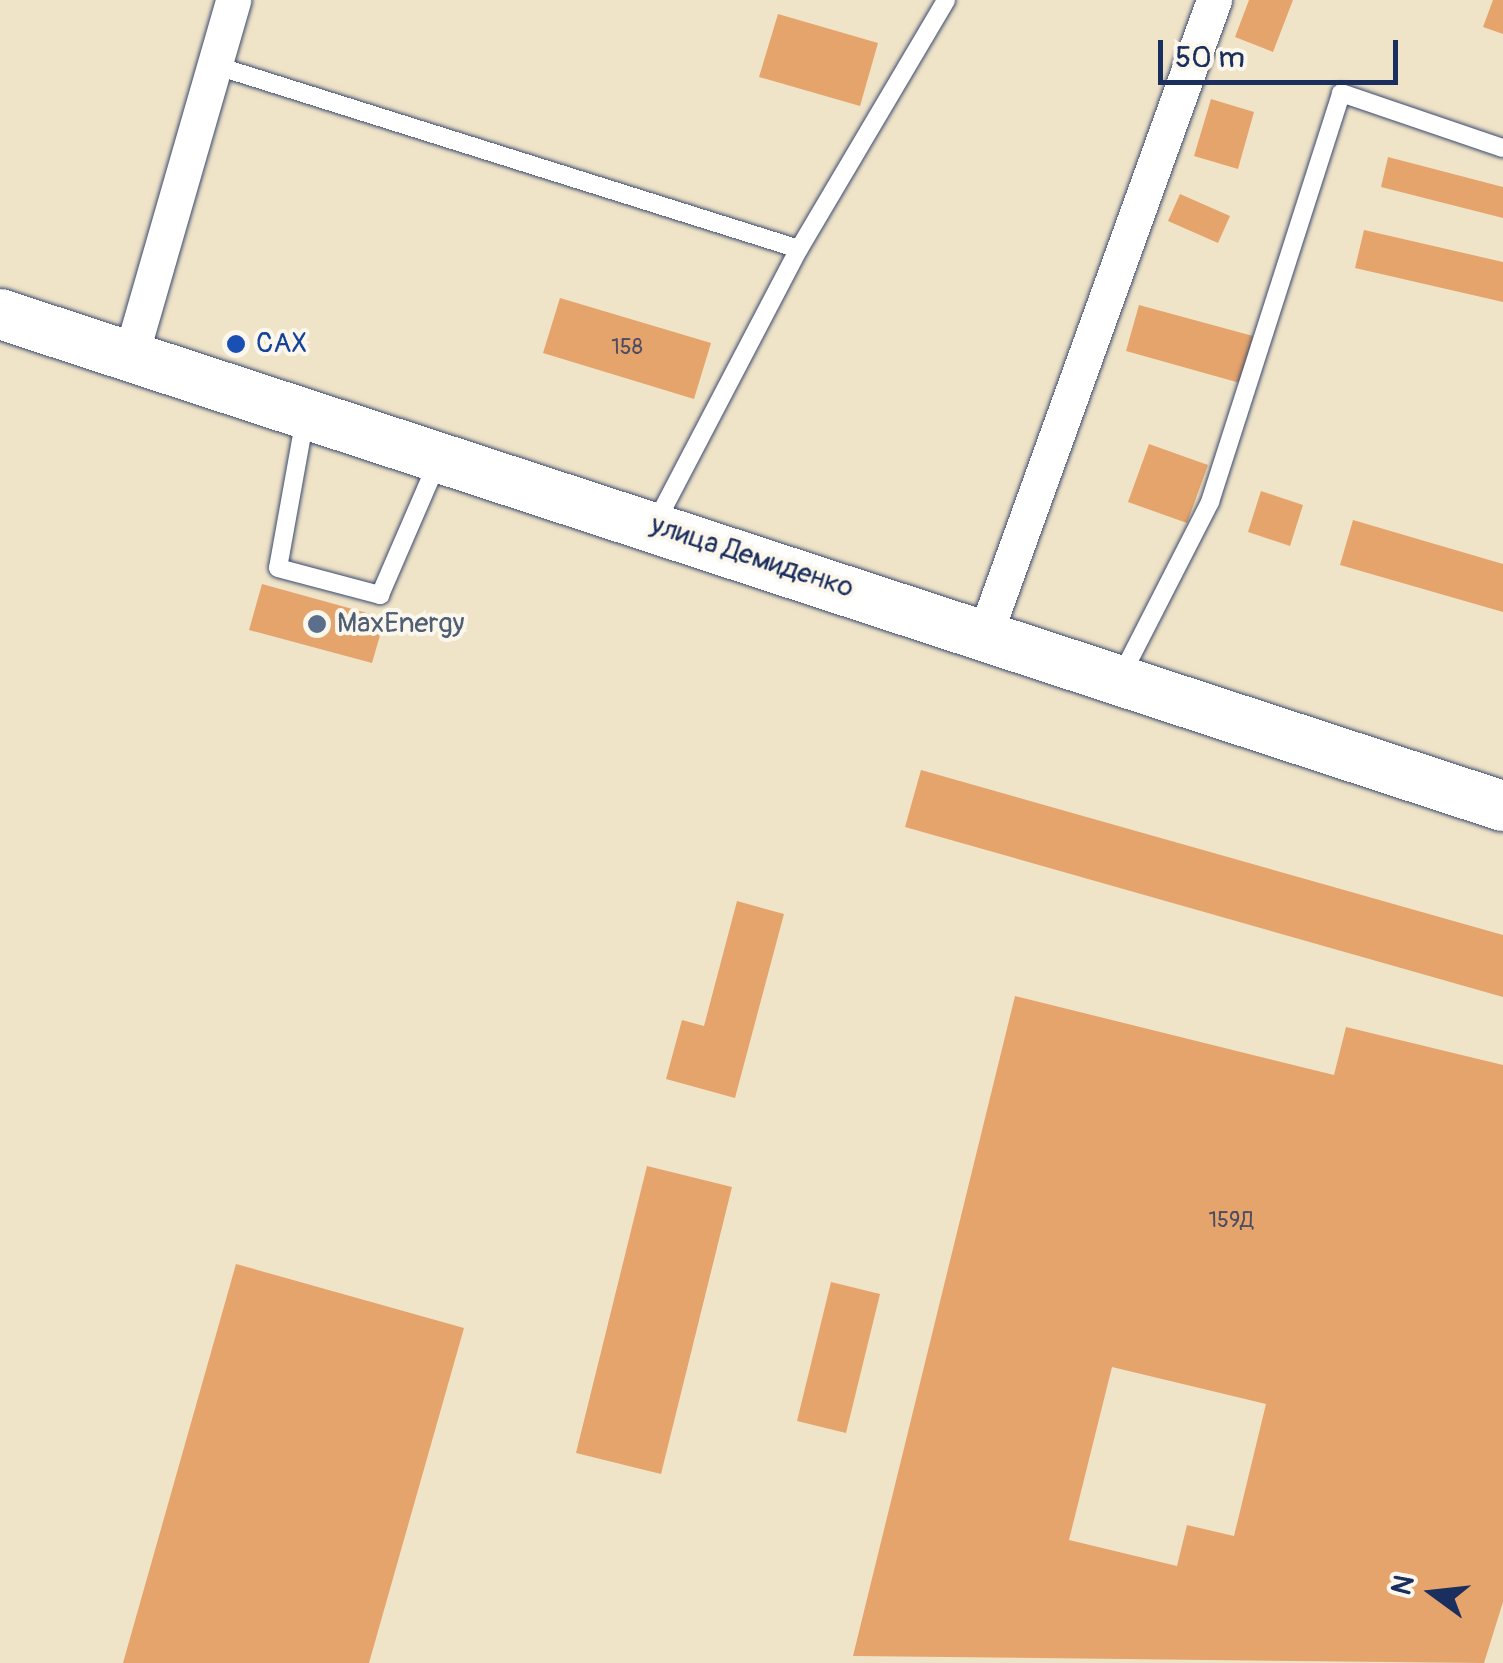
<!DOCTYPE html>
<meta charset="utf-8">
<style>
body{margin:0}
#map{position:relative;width:1503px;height:1663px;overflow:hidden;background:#f0e4c8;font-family:Pangolin,sans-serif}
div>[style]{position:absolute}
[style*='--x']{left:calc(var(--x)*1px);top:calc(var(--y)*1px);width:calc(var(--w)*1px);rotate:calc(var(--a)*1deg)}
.building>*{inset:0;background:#e5a46c}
.roads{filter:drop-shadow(0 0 2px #3b4a6e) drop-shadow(0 0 2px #3b4a6e)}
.lane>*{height:18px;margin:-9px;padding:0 9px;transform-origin:9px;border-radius:9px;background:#fff}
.street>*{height:35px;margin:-17.5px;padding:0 17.5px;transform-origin:17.5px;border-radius:17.5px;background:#fff}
.secondary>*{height:50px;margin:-25px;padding:0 25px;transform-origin:25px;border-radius:25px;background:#fff}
.dots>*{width:28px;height:28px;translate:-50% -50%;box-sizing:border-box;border:5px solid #fbf7ec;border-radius:50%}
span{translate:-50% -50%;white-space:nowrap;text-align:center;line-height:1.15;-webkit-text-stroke:8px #fbf7ec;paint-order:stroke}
.number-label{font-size:22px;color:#4e4c62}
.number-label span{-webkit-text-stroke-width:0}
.transit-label{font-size:28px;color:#164399}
.left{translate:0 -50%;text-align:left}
.street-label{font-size:28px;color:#1b2f5e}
.service-label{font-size:28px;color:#4e5e75}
.north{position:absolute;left:1383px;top:1543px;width:100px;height:100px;-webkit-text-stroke:8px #fbf7ec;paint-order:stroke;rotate:285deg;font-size:28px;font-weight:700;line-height:40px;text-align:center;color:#1b2f5e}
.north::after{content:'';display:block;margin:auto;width:35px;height:45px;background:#1b2f5e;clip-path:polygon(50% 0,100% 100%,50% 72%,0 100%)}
.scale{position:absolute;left:1158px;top:40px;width:240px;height:45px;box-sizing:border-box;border:5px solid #1b2f5e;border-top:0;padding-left:12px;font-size:30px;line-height:35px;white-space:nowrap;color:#1b2f5e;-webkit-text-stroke:8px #fbf7ec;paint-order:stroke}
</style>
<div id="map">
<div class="building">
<i style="clip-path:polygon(1249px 0,1293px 0,1273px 52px,1235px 37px)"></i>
<i style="clip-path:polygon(1493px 0,1503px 0,1503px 34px,1483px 27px)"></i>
<i style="clip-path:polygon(778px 14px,878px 43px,860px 106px,759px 77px)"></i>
<i style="clip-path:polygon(1211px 99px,1254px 112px,1238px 169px,1194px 156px)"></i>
<i style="clip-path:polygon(1388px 157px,1503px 187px,1503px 218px,1381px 187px)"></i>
<i style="clip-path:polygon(1180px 194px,1230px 216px,1218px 243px,1168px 221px)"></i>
<i style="clip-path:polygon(1364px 230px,1503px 262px,1503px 302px,1355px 268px)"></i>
<i style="clip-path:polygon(560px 298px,711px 343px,694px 399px,543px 353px)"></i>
<i style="clip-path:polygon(1139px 305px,1253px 336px,1240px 383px,1126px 351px)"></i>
<i style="clip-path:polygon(1149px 444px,1208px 465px,1187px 523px,1128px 502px)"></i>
<i style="clip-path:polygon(1261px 491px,1303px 505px,1290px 546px,1248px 532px)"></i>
<i style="clip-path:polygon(1353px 520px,1503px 564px,1503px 612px,1340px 565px)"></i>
<i style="clip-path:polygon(262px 584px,385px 618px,372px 663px,249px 630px)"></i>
<i style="clip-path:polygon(921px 770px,1503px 935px,1503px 997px,905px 827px)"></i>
<i style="clip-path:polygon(737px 901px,784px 914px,735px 1098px,666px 1079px,682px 1020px,704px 1026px)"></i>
<i style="clip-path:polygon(evenodd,1015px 996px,1334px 1075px,1346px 1027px,1503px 1065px,1503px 1602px,1484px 1663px,853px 1656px,1015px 996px,1112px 1367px,1266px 1404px,1234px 1536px,1187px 1525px,1177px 1566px,1069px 1540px,1112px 1367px)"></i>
<i style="clip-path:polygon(647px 1166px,732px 1187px,661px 1474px,576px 1453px)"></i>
<i style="clip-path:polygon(236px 1264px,464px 1328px,369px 1663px,123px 1663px)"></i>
<i style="clip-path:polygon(831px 1282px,880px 1294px,846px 1433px,797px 1421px)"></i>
</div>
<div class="roads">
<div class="lane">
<i style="--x:214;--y:65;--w:613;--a:17.46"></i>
<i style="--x:305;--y:418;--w:152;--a:100.2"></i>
<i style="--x:278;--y:568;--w:106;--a:14.8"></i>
<i style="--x:380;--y:595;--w:146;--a:-66.6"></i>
<i style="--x:655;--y:524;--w:310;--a:-62.4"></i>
<i style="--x:799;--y:249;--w:289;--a:-59.4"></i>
<i style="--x:1120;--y:678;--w:198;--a:-62.9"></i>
<i style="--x:1210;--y:502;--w:429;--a:-72.2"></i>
<i style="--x:1341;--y:93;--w:171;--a:18.8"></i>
</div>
<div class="street">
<i style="--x:132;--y:351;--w:365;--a:-73.9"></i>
<i style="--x:985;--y:634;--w:674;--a:-70.14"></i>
</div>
<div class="secondary">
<i style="--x:0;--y:314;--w:1581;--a:18.13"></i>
</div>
</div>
<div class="dots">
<i style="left:236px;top:344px;background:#1a4fb4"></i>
<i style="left:317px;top:624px;background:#5c6f8a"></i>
</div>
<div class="number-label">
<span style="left:627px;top:348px">158</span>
<span style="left:1231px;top:1221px">159Д</span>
</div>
<div class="transit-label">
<span class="left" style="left:256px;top:344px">САХ</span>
</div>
<div class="street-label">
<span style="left:752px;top:557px;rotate:18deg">улица Демиденко</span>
</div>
<div class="service-label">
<span class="left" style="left:337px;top:624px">MaxEnergy</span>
</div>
<div class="north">N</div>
<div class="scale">50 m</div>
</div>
